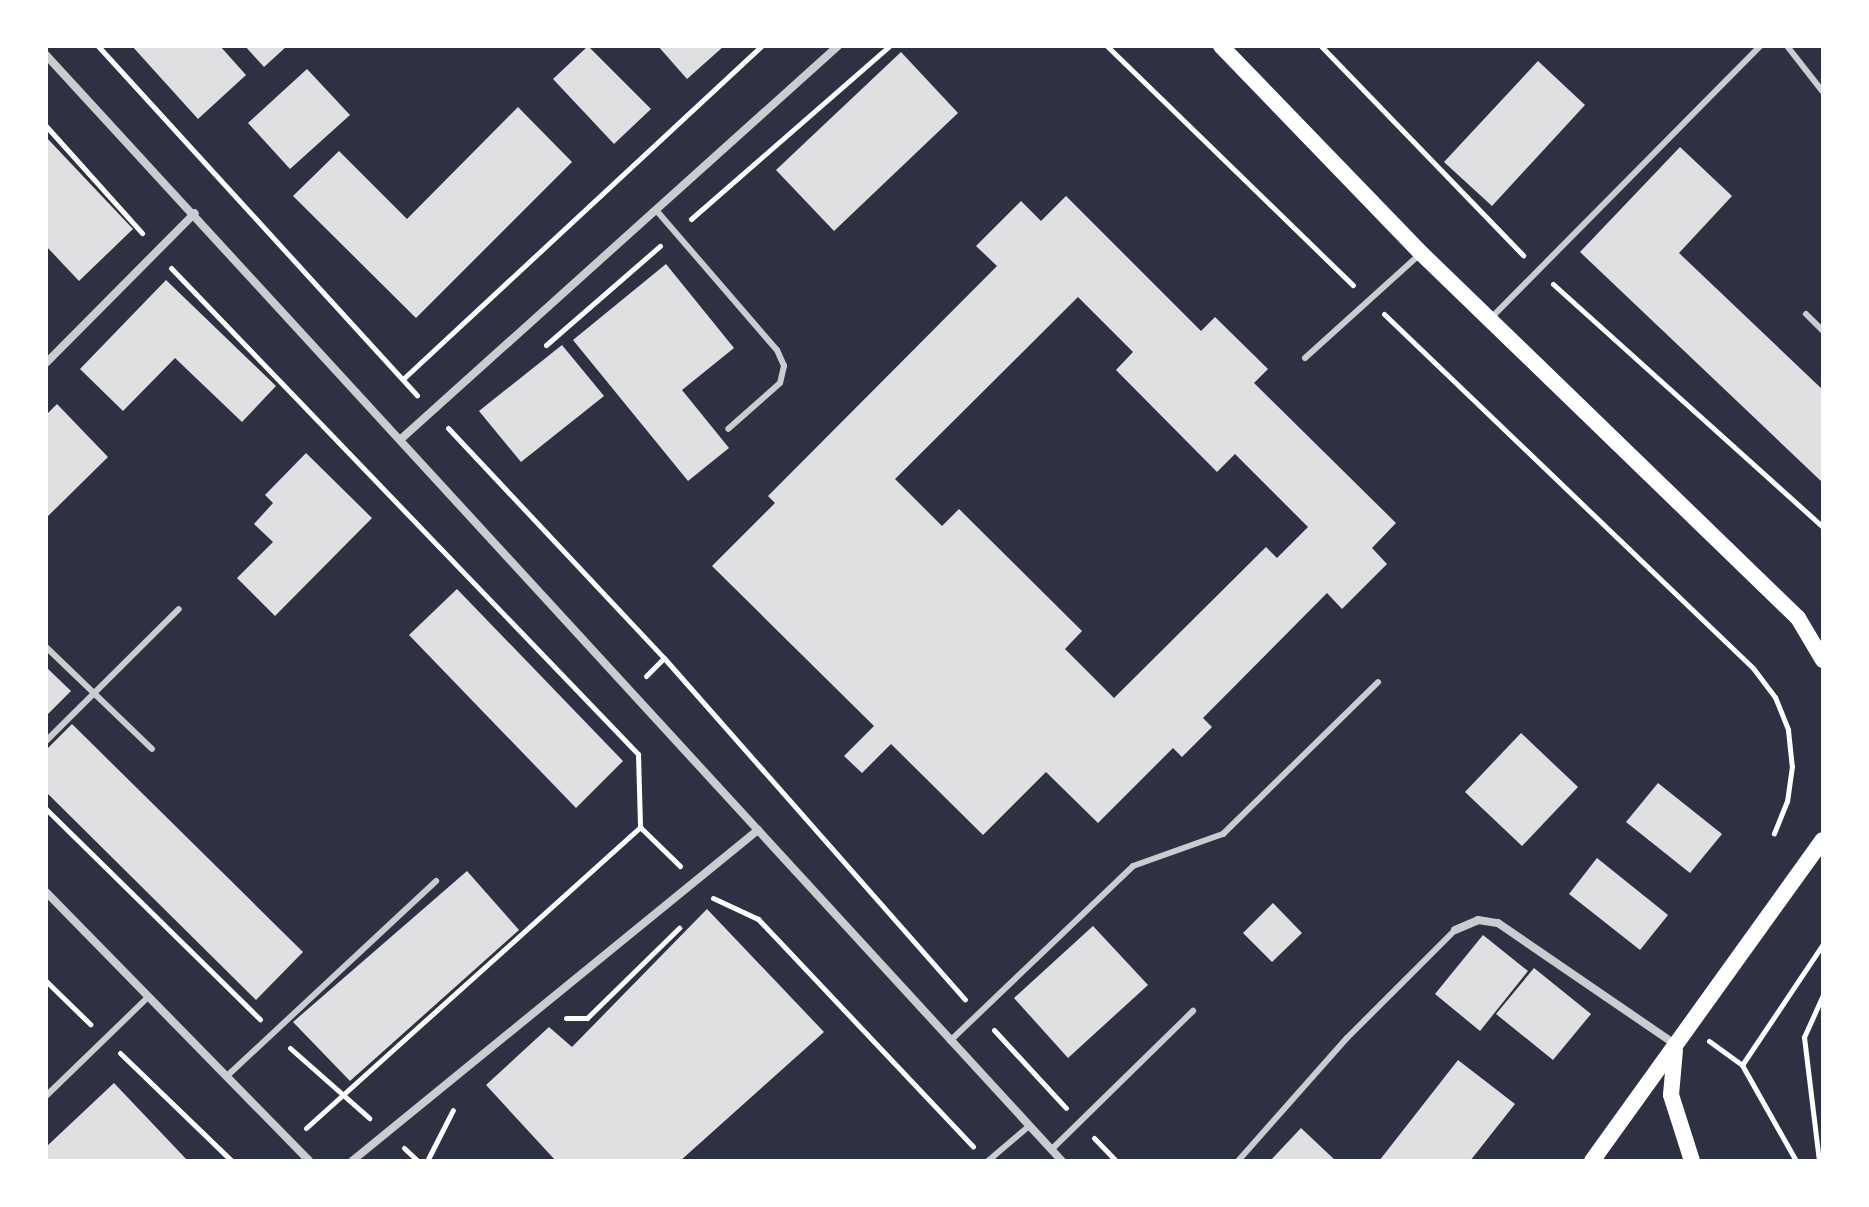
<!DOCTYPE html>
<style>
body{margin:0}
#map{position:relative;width:1869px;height:1207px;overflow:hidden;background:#2d3142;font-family:"Playfair Display",serif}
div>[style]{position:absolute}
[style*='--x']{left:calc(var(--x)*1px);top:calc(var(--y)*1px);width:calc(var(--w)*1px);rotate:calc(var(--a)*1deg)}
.building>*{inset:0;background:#e0e0e3}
.path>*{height:5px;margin:-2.5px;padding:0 2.5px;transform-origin:2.5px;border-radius:2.5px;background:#fff}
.service>*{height:6px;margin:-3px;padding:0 3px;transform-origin:3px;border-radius:3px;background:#caccd0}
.minor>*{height:8px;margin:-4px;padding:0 4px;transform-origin:4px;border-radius:4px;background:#caccd0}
.secondary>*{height:16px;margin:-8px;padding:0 8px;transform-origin:8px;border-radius:8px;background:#fff}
span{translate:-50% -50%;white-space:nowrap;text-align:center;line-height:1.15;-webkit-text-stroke:8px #fff;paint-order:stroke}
.frame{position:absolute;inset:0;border:48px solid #fff;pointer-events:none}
</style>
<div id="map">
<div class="building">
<i style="clip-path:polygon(132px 46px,220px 46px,246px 75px,198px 119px)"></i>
<i style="clip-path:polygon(245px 46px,287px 46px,264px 67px)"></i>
<i style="clip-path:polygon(588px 46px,651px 109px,614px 144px,553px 79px)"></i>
<i style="clip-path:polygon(658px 46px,724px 46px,687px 79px)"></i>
<i style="clip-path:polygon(901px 52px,958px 113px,834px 231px,776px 170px)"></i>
<i style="clip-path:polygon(1538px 61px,1585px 105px,1492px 206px,1444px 162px)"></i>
<i style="clip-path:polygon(307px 69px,350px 115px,290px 169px,248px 123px)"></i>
<i style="clip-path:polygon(518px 107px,572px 162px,416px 318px,293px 196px,339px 151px,407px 219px)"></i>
<i style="clip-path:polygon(46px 137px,133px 229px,79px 281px,46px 246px)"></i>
<i style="clip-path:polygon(1680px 147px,1732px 196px,1679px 253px,1823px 390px,1823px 483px,1580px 252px)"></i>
<i style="clip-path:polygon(evenodd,1066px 196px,1201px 331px,1215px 317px,1268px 369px,1254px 383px,1396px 523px,1372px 548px,1387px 564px,1342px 609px,1327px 593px,1203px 718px,1212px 727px,1182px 757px,1173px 748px,1098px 823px,1046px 772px,983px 835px,891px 744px,862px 773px,844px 756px,874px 726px,712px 566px,775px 503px,768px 496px,997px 266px,976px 246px,1021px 201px,1041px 221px,1066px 196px,1078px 297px,1133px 352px,1116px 370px,1217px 472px,1235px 454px,1308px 527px,1277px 558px,1266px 547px,1114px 698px,1065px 649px,1082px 631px,959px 509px,942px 526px,895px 479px,1078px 297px)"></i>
<i style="clip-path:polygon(666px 264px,734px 348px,682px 390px,729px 448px,688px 481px,573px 340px)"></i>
<i style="clip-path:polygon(166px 280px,276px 386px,242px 422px,175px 358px,123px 411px,80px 369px)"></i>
<i style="clip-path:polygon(562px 345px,604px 396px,521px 462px,479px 411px)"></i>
<i style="clip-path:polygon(57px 404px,108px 457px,46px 518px,46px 415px)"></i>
<i style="clip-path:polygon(306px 453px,372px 518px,275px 616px,237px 578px,273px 542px,254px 524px,273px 503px,265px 495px)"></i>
<i style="clip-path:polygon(457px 589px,623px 761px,576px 808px,409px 635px)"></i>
<i style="clip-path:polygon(46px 667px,71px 691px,46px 716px)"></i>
<i style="clip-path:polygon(72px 724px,303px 952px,256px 1000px,46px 792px,46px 750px)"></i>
<i style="clip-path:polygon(1521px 733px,1578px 787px,1522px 846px,1465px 792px)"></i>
<i style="clip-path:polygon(1658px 783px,1722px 834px,1690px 873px,1626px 822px)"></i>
<i style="clip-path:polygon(1597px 858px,1668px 915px,1640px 950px,1569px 894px)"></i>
<i style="clip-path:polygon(467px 871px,519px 930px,350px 1081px,293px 1022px)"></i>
<i style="clip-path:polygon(1273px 903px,1302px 933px,1272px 962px,1243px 933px)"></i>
<i style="clip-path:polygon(707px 909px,824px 1032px,680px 1161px,556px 1161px,486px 1085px,549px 1027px,572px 1047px)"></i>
<i style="clip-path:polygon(1093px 926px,1148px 985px,1068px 1058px,1014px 998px)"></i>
<i style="clip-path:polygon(1483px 935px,1528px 971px,1480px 1031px,1435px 994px)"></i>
<i style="clip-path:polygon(1534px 968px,1591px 1014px,1553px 1060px,1496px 1014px)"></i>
<i style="clip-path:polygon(1458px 1060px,1515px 1104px,1470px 1161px,1379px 1161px)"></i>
<i style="clip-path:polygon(114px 1083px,188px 1161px,46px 1161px,46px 1147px)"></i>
<i style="clip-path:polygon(1301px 1128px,1336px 1161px,1270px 1161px)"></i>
</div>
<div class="path">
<i style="--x:98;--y:46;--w:473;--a:47.6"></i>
<i style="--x:1107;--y:46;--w:343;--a:44.2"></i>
<i style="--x:1321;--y:46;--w:291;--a:46"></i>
<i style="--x:46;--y:126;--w:144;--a:48.1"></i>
<i style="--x:691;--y:219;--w:263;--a:-41.1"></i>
<i style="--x:171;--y:268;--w:674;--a:46.14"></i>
<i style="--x:638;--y:754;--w:73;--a:88.4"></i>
<i style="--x:640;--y:827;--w:56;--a:44.3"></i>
<i style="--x:1553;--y:284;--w:363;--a:42"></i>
<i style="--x:1384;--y:314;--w:511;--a:43.81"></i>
<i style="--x:1753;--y:668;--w:36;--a:53"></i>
<i style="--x:1775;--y:697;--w:35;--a:68"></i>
<i style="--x:1788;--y:730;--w:36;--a:84"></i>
<i style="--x:1792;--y:766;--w:35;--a:98"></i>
<i style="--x:1787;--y:801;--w:35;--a:112"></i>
<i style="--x:546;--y:345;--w:151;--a:-41"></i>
<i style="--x:403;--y:379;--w:489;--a:-42.9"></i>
<i style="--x:448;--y:428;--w:316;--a:46.8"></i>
<i style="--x:664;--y:658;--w:455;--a:48.6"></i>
<i style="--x:646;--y:676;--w:25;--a:-45"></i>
<i style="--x:46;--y:809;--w:300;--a:44.5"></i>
<i style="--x:713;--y:898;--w:50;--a:25"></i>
<i style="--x:758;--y:919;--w:313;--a:46.6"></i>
<i style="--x:46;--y:981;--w:62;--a:44.3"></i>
<i style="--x:566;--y:1018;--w:21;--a:0"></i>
<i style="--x:587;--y:1018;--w:129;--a:-44.4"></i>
<i style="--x:994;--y:1030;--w:106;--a:47.3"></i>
<i style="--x:1709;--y:1041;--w:41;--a:36"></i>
<i style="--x:1742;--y:1065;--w:110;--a:60.6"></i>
<i style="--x:290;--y:1048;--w:106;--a:41.5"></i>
<i style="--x:120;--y:1053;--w:156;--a:44"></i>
<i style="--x:1742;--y:1065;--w:146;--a:-56.2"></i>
<i style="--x:306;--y:1128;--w:450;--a:-42"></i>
<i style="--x:1094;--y:1138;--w:32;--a:46"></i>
<i style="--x:404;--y:1148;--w:19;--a:43"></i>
<i style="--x:427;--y:1161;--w:57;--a:-63"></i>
<i style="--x:1819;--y:1161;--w:125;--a:-96.9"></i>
<i style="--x:1804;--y:1037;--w:46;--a:-65.7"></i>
</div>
<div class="service">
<i style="--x:1787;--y:46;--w:58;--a:52"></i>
<i style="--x:656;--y:210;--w:185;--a:49.2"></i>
<i style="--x:777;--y:350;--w:17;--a:66"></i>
<i style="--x:784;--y:366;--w:17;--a:103"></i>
<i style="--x:780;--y:383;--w:69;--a:138.5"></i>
<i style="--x:1806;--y:314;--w:24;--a:45"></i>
<i style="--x:1490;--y:319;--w:384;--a:-45.3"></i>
<i style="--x:1305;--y:358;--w:154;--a:-42.1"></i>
<i style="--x:46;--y:647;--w:147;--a:43.9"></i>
<i style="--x:46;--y:741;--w:187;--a:-44.8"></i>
<i style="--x:950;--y:1041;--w:253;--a:-43.7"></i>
<i style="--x:1133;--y:866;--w:96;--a:-19.6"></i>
<i style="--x:1223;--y:834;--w:217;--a:-44.4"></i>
<i style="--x:227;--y:1076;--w:286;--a:-43"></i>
<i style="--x:46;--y:1096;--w:142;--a:-44.1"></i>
<i style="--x:1051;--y:1150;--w:199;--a:-44.4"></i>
<i style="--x:988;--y:1161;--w:54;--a:-40.5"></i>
<i style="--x:1238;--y:1161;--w:164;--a:-48.5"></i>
<i style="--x:1347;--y:1038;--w:153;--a:-45"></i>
</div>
<div class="minor">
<i style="--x:46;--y:55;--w:1502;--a:47.43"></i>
<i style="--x:46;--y:363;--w:211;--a:-45.2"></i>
<i style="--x:401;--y:439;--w:588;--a:-41.97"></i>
<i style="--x:46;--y:892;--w:376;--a:45.6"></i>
<i style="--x:1455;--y:930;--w:25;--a:-23"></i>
<i style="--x:1478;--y:920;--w:20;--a:9"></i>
<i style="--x:1498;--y:923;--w:216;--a:34.4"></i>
<i style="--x:352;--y:1161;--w:524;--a:-39.19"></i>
</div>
<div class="secondary">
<i style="--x:1221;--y:46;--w:288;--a:46"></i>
<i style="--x:1421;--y:253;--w:525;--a:44.07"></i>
<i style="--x:1798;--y:618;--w:49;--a:59.2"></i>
<i style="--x:1675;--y:1050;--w:45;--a:95.1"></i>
<i style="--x:1671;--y:1095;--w:69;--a:72.3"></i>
<i style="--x:1592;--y:1161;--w:395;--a:-54.3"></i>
</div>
<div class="frame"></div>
</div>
